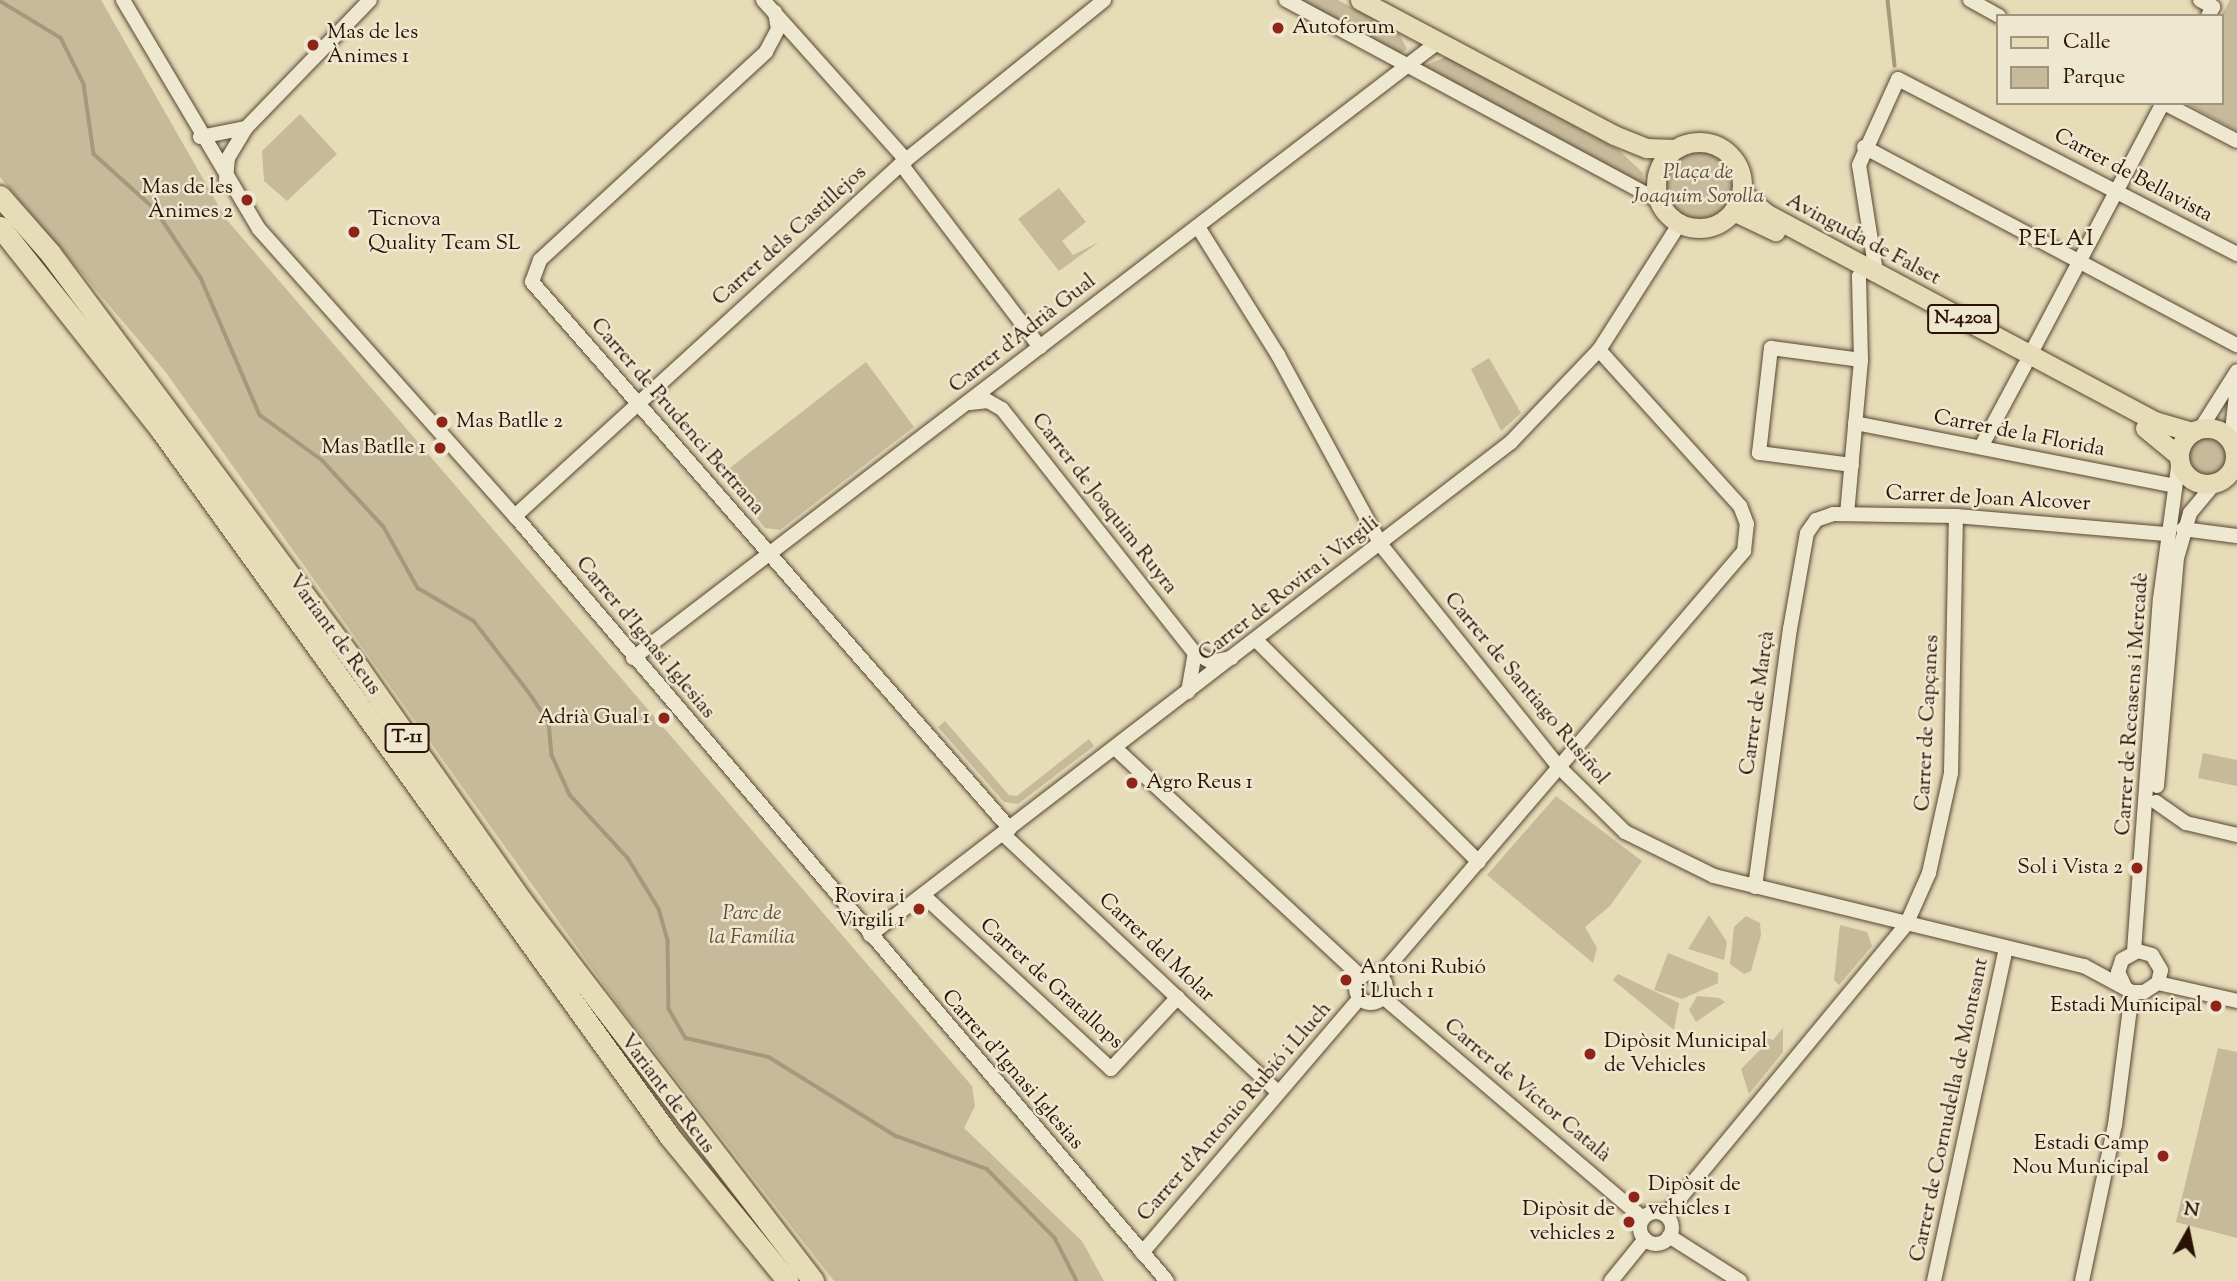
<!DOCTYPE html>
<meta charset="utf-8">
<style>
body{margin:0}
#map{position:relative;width:2237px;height:1281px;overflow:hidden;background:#e6dcb8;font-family:"Sorts Mill Goudy",serif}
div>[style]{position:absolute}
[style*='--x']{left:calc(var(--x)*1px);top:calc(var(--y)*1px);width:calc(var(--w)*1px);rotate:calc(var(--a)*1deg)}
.green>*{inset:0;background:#c6ba9a}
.round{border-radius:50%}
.stream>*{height:3.5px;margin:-1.75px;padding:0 1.75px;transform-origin:1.75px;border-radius:1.75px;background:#a6987b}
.roads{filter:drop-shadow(0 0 2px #594532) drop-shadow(0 0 2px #594532)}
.minor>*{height:14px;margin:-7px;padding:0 7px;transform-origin:7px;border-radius:7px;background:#efe8d1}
.minor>.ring{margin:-7px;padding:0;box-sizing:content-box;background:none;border:14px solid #efe8d1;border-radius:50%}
.major>*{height:19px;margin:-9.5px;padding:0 9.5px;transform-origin:9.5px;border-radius:9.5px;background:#e6dcb8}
.major>.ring{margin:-9.5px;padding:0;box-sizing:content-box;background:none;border:19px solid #e6dcb8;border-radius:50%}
.highway>*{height:21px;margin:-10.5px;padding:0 10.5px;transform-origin:10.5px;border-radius:10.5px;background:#e6dcb8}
.dots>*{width:19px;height:19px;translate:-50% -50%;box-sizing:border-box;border:4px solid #efe8d1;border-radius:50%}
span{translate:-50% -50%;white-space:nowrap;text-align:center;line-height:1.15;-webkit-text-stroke:5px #efe8d1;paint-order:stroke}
.shield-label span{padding:2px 5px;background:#efe8d1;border:2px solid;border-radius:5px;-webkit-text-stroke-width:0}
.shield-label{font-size:19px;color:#2a1305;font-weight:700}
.poi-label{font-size:21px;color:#2a1305}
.left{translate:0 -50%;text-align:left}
.right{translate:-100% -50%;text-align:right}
.park-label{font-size:21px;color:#614d39;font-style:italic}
.street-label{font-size:21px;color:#2a1305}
.neighbourhood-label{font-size:23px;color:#2a1305;letter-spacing:2px}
.legend{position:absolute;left:1996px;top:14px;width:228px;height:91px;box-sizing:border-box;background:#efe8d1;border:2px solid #a0937f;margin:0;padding:9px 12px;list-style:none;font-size:21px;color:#2a1305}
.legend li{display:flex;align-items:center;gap:14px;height:35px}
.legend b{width:35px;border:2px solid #a0937f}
.north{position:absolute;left:2153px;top:1197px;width:70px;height:70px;-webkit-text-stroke:5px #efe8d1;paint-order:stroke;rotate:9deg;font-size:19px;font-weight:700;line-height:28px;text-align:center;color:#2a1305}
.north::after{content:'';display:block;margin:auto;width:24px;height:32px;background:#2a1305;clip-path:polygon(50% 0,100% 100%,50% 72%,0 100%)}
</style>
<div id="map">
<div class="green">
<i style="clip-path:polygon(0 0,101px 0,226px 219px,972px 1086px,975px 1106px,964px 1128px,1082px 1241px,1104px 1281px,834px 1281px,619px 1006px,164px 370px,0 177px)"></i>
<i style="clip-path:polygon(1300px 0,1338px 0,1398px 32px,1407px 49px,1401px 54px)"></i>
<i style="clip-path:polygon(2230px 0,2237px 0,2237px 131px,2185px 103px,2221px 103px,2221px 16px)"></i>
<i style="clip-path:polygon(1446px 57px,1619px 150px,1643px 173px,1644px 189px,1424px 66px)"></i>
<i style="clip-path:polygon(300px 114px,337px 154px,287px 201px,264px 181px,262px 151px)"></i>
<i class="round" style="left:1663px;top:150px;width:70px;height:70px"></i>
<i style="clip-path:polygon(1059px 188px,1086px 222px,1062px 241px,1073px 255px,1099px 242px,1059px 271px,1018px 219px)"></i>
<i style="clip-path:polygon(1489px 358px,1521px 413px,1501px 431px,1471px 369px)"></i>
<i style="clip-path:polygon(866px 362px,914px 427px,780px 530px,765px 528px,722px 474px)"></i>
<i class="round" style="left:2188px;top:437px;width:38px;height:38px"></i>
<i style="clip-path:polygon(945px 721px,1009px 795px,1017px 796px,1089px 739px,1094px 746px,1018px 804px,1004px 802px,938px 727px)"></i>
<i style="clip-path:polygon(2203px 753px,2237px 760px,2237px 786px,2198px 778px)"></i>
<i style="clip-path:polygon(1556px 796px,1642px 861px,1610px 906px,1585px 927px,1597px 948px,1593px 963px,1487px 875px)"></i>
<i style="clip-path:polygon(1709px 915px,1727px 942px,1724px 960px,1688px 949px)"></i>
<i style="clip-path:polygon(1746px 916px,1760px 923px,1761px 935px,1751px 971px,1744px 974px,1730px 964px,1734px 927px)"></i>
<i style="clip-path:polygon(1840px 925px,1867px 932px,1872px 946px,1839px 985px,1834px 980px)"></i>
<i style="clip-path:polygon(1668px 953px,1718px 973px,1718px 983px,1682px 999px,1654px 990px)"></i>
<i style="clip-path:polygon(1618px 974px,1679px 1003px,1674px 1030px,1613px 980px)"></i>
<i style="clip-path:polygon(1697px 996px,1719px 998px,1725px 1002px,1696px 1022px,1689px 1010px)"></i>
<i style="clip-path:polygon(1783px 1028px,1783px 1052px,1749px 1094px,1741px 1069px,1760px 1050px,1754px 1035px,1773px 1040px)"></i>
<i style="clip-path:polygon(2218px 1048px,2237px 1052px,2237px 1238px,2176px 1222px)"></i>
</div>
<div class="stream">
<i style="--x:1888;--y:0;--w:66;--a:83.9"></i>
<i style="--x:0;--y:1;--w:71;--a:31.2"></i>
<i style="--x:61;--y:38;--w:51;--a:63.4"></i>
<i style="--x:84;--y:84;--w:71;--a:81.9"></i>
<i style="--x:94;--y:154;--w:82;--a:42"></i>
<i style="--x:155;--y:209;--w:83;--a:56.3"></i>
<i style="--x:201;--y:278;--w:149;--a:66.7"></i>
<i style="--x:260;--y:415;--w:77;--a:36"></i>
<i style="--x:322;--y:460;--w:91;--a:47.2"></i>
<i style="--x:384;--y:527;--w:70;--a:60.9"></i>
<i style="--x:418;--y:588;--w:65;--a:30.5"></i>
<i style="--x:474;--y:621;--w:88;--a:52.4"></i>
<i style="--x:528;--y:691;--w:37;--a:56"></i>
<i style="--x:549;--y:722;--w:33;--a:85"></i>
<i style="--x:552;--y:755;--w:44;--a:65.8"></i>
<i style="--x:570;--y:795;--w:86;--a:47.4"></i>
<i style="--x:628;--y:858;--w:60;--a:58.7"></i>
<i style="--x:659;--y:909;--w:33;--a:74"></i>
<i style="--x:668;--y:941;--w:68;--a:89.2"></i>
<i style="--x:669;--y:1009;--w:34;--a:60"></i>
<i style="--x:686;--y:1038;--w:85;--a:12.9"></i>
<i style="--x:769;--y:1057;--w:150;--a:31.9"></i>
<i style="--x:896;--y:1136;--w:97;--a:19.9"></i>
<i style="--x:987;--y:1169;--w:97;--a:45.4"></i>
<i style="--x:1055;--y:1238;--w:48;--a:62.9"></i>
</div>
<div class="roads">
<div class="minor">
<i style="--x:123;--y:0;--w:266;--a:59.3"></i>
<i style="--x:259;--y:229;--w:385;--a:48.3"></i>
<i style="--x:515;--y:516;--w:1005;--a:49.56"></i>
<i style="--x:763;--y:0;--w:215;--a:48.2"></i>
<i style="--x:1286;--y:0;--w:424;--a:28.3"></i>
<i style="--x:1970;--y:0;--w:33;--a:29"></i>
<i style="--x:2200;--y:0;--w:15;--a:28"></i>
<i style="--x:2213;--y:7;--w:10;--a:119"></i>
<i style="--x:775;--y:12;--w:17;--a:80"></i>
<i style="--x:778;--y:29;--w:26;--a:118"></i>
<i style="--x:766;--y:52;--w:307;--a:137.4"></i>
<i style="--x:540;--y:260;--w:23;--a:110"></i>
<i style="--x:532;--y:282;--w:726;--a:48.85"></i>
<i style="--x:2164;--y:103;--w:82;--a:27.5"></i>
<i style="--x:200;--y:137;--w:47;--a:-11.1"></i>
<i style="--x:1864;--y:147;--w:422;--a:28"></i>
<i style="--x:901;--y:164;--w:230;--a:52.8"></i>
<i style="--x:226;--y:180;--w:22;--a:-85"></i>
<i style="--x:228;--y:158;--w:35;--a:-59"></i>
<i style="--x:246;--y:128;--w:178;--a:-45.9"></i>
<i style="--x:1198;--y:227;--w:151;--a:58"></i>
<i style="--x:1278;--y:355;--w:216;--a:61.5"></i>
<i style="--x:1381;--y:545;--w:285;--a:51.3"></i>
<i style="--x:1559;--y:767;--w:93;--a:44.6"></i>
<i style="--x:1625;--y:832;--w:99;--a:26.3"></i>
<i style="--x:1714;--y:876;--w:381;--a:13.7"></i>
<i style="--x:2084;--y:966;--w:55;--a:28.4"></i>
<i style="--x:2132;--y:992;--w:12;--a:0"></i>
<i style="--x:2144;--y:992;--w:17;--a:-33"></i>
<i style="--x:2158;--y:983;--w:13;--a:-77"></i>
<i style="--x:2161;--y:970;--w:17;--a:-121"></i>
<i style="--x:2152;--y:955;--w:15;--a:-164"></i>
<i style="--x:2138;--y:951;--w:18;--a:151"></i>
<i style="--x:2122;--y:960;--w:13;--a:108"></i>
<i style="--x:2118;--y:972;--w:17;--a:65"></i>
<i style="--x:1876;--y:272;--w:108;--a:-99"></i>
<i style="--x:1859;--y:165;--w:94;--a:-65.6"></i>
<i style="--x:1898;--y:79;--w:382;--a:27.3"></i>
<i style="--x:2030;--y:355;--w:285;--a:-62.2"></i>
<i style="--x:970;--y:403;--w:18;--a:-6"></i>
<i style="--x:988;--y:401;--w:16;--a:30"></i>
<i style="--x:1002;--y:409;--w:311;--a:51.7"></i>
<i style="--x:1195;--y:653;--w:18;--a:29"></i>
<i style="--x:1211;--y:662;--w:21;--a:-11"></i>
<i style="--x:1855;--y:423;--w:326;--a:11.1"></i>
<i style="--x:2201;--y:428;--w:67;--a:-57.7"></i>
<i style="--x:2231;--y:440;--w:54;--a:-83.7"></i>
<i style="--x:1981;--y:447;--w:93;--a:-61.8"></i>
<i style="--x:1852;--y:465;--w:94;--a:-172.6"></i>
<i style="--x:1759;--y:453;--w:106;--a:-83.5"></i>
<i style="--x:1771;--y:348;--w:91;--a:7.6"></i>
<i style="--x:1847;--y:514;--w:155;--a:-84.8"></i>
<i style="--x:1861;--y:360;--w:84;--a:-91.4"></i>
<i style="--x:515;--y:516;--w:522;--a:-42.36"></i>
<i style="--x:901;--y:164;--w:261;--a:-38.9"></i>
<i style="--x:2183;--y:529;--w:54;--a:7.4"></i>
<i style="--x:1257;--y:641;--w:313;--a:44.9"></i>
<i style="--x:633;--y:658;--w:1014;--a:-37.42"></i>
<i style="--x:1188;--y:692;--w:40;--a:-80"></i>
<i style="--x:1116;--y:749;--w:335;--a:42.9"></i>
<i style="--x:2157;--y:786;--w:229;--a:-85"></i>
<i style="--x:2177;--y:558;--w:47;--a:-73.9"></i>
<i style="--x:2190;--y:513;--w:39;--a:-50"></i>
<i style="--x:2156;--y:802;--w:37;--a:35"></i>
<i style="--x:2186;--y:823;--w:52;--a:13.2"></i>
<i style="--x:1003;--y:834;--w:378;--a:43.2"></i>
<i style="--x:1755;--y:887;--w:260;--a:-82.3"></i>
<i style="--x:1790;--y:629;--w:97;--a:-80"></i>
<i style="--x:1807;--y:533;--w:16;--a:-55"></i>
<i style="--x:1816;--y:520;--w:18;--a:-19"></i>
<i style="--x:1833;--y:514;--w:123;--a:0.9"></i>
<i style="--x:1956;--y:516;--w:213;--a:4.9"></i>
<i style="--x:923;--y:895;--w:256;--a:42.8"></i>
<i style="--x:1111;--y:1069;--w:98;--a:-47.1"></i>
<i style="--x:870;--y:935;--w:809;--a:-37.56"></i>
<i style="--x:1511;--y:442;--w:127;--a:-46.3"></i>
<i style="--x:1599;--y:350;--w:151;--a:-57.5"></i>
<i style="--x:2134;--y:951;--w:353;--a:-85.8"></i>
<i style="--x:2160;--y:599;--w:139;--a:-82.2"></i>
<i class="ring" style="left:1356px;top:973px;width:16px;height:16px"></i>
<i style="--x:1380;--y:976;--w:560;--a:-49.42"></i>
<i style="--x:1744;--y:551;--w:27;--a:-84"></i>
<i style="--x:1747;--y:524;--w:19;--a:-111"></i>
<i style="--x:1740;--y:506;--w:210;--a:-132.1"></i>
<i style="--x:2158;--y:983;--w:81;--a:12.8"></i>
<i style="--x:1383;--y:997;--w:341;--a:40.4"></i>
<i class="ring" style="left:1640px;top:1212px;width:18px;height:18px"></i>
<i style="--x:1666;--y:1215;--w:376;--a:-50.4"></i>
<i style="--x:1906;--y:925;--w:57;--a:-66.1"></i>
<i style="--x:1929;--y:873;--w:102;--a:-77.6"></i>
<i style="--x:1951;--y:773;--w:257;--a:-88.9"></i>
<i style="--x:1669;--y:1236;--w:84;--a:32.4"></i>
<i style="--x:1142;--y:1253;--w:335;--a:-49.5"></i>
<i style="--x:1611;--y:1281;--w:54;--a:-51"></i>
<i style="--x:1934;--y:1281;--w:341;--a:-77.8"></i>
<i style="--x:2082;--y:1281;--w:159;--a:-78.1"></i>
<i style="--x:2115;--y:1125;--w:134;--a:-82.7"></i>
</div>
<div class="major">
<i style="--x:1360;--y:0;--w:288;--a:28"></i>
<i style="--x:1614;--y:135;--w:35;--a:22"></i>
<i style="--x:1647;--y:148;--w:28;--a:2"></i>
<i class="ring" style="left:1656px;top:142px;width:67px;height:67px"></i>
<i style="--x:1742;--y:193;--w:33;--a:40"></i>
<i style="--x:1767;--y:214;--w:439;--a:28.1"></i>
<i style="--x:2154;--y:421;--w:40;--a:16"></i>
<i style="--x:1733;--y:211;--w:47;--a:25.5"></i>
<i class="ring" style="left:2179px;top:428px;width:37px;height:37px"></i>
<i style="--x:2145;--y:428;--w:44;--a:39.5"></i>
</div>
<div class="highway">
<i style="--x:0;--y:196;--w:76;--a:48.7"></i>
<i style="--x:50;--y:253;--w:520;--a:53.37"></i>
<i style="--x:360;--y:670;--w:281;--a:55"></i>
<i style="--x:521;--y:900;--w:480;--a:52.5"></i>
<i style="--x:0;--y:227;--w:254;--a:51.6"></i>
<i style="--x:158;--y:426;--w:876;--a:54.24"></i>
<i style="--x:670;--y:1137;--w:186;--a:50.7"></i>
</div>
</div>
<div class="dots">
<i style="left:1278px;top:28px;background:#8f2418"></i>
<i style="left:313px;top:45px;background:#8f2418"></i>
<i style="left:247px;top:200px;background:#8f2418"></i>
<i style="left:354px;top:232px;background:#8f2418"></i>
<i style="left:442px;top:422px;background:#8f2418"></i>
<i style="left:440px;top:448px;background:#8f2418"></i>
<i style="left:664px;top:718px;background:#8f2418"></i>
<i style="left:1132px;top:783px;background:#8f2418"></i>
<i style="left:2137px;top:868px;background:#8f2418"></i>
<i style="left:919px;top:909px;background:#8f2418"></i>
<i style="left:1346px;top:980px;background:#8f2418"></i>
<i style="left:2216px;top:1006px;background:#8f2418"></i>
<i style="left:1590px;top:1054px;background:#8f2418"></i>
<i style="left:2163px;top:1156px;background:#8f2418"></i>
<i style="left:1634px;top:1197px;background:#8f2418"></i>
<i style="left:1629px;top:1222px;background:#8f2418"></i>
</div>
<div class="shield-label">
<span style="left:1963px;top:319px">N-420a</span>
<span style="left:407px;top:738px">T-11</span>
</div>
<div class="poi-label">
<span class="left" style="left:1292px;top:28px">Autoforum</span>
<span class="left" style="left:327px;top:45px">Mas de les<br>Ànimes 1</span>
<span class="right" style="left:233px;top:200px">Mas de les<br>Ànimes 2</span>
<span class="left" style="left:368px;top:232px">Ticnova<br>Quality Team SL</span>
<span class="left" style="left:456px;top:422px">Mas Batlle 2</span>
<span class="right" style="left:426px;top:448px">Mas Batlle 1</span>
<span class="right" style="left:650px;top:718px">Adrià Gual 1</span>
<span class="left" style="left:1146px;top:783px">Agro Reus 1</span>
<span class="right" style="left:2123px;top:868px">Sol i Vista 2</span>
<span class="right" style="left:905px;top:909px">Rovira i<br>Virgili 1</span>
<span class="left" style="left:1360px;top:980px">Antoni Rubió<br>i Lluch 1</span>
<span class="right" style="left:2202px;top:1006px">Estadi Municipal</span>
<span class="left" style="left:1604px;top:1054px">Dipòsit Municipal<br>de Vehicles</span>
<span class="right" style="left:2149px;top:1156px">Estadi Camp<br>Nou Municipal</span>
<span class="left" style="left:1648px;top:1197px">Dipòsit de<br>vehicles 1</span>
<span class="right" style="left:1615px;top:1222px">Dipòsit de<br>vehicles 2</span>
</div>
<div class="park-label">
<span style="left:1698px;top:185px">Plaça de<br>Joaquim Sorolla</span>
<span style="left:752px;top:926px">Parc de<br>la Família</span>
</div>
<div class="street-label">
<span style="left:2133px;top:176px;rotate:28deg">Carrer de Bellavista</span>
<span style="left:790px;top:236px;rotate:-42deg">Carrer dels Castillejos</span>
<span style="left:1863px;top:240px;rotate:28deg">Avinguda de Falset</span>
<span style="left:1023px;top:334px;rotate:-38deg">Carrer d'Adrià Gual</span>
<span style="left:677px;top:417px;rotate:49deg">Carrer de Prudenci Bertrana</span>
<span style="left:2019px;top:434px;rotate:11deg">Carrer de la Florida</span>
<span style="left:1988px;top:499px;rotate:3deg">Carrer de Joan Alcover</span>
<span style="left:1104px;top:504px;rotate:52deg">Carrer de Joaquim Ruyra</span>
<span style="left:1289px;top:589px;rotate:-38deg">Carrer de Rovira i Virgili</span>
<span style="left:334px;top:635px;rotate:54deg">Variant de Reus</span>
<span style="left:645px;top:638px;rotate:50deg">Carrer d'Ignasi Iglesias</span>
<span style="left:1526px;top:689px;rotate:50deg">Carrer de Santiago Rusiñol</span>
<span style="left:1758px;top:703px;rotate:-82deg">Carrer de Marçà</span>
<span style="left:2133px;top:704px;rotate:-86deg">Carrer de Recasens i Mercadè</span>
<span style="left:1928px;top:723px;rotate:-87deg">Carrer de Capçanes</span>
<span style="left:1156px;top:948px;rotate:43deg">Carrer del Molar</span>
<span style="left:1051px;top:984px;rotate:42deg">Carrer de Gratallops</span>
<span style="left:1012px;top:1070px;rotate:49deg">Carrer d'Ignasi Iglesias</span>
<span style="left:1527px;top:1091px;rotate:40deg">Carrer de Víctor Català</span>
<span style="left:667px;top:1094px;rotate:53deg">Variant de Reus</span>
<span style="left:1950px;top:1110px;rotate:-78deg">Carrer de Cornudella de Montsant</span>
<span style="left:1235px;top:1112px;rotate:-49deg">Carrer d'Antonio Rubió i Lluch</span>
</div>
<div class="neighbourhood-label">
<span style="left:2057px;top:240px">PELAI</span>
</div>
<ul class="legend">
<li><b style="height:9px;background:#e6dcb8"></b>Calle</li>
<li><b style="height:19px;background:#c6ba9a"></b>Parque</li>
</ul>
<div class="north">N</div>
</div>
